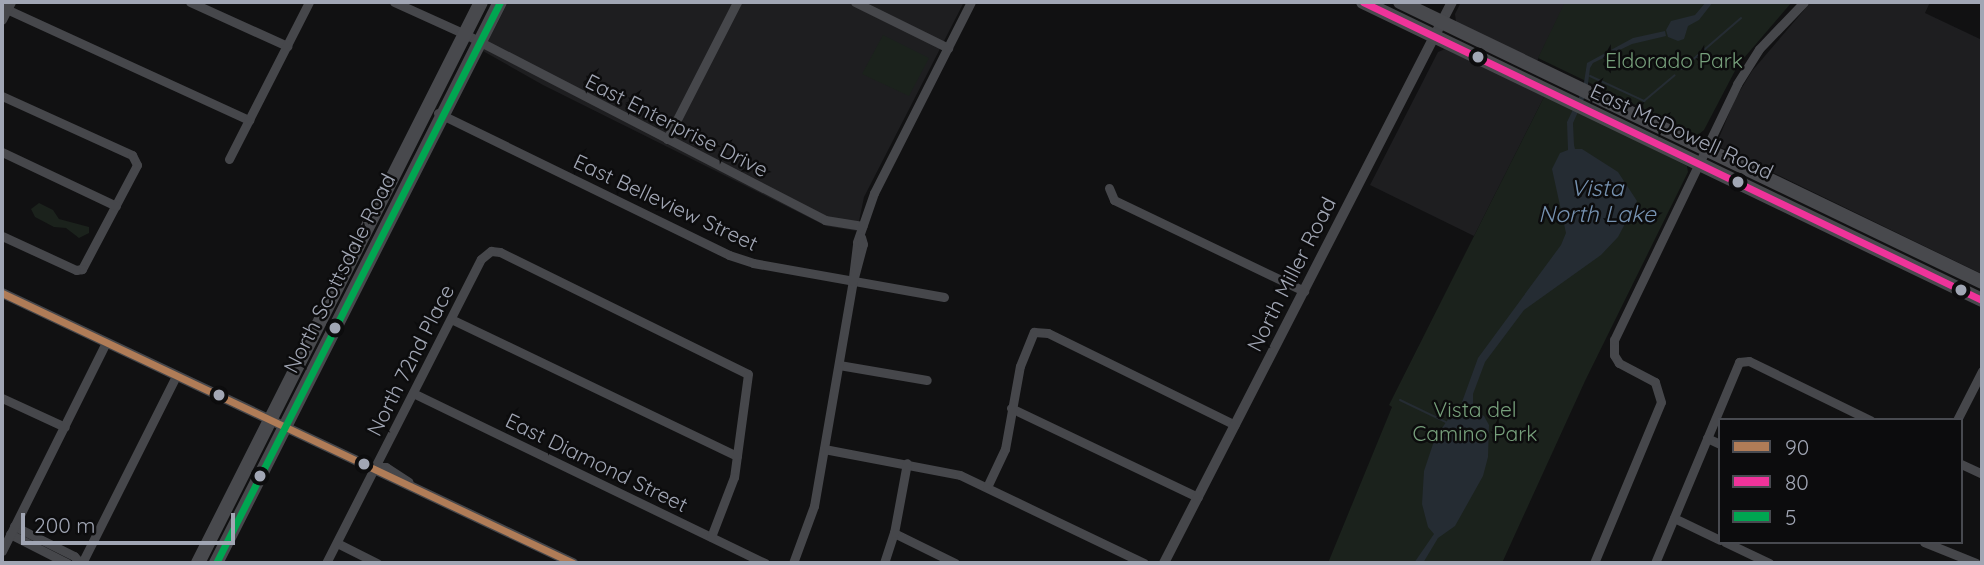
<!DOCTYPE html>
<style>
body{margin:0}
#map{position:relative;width:1984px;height:565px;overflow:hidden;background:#111112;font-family:Quicksand,sans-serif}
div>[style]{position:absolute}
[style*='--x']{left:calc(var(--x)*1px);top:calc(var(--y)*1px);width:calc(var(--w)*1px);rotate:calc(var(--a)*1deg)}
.built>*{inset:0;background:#1e1e20}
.green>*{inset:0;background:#1b221c}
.water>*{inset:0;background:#252c33}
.stream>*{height:2px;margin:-1px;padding:0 1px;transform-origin:1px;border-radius:1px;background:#252c33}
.minor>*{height:9px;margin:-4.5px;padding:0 4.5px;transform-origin:4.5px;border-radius:4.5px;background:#46474b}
.tertiary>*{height:10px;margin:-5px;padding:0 5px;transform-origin:5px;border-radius:5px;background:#46474b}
.primary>*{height:14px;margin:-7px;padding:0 7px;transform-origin:7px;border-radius:7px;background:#48494d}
.bus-1>*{height:7px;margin:-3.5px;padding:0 3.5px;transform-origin:3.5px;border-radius:3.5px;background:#b07c57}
.bus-2>*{height:7px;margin:-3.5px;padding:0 3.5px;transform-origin:3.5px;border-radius:3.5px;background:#ef339a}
.bus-3>*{height:7px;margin:-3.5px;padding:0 3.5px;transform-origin:3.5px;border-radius:3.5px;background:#00a651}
.dots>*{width:19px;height:19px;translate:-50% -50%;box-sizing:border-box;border:4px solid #0c0c0d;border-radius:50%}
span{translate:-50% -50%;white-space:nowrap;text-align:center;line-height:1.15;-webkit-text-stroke:5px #0c0c0d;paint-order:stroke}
.park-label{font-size:21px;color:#77a07c}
.street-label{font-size:21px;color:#a1a6b4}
.water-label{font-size:23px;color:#7692b1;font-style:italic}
.frame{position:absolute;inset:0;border:4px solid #a1a6b4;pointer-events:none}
.legend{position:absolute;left:1718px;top:418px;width:245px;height:126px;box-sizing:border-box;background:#0c0c0d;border:2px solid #484a50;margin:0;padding:9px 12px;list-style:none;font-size:21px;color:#a1a6b4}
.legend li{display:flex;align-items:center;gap:14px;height:35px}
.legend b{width:35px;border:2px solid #484a50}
.scale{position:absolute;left:21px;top:513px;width:214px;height:32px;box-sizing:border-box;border:4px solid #a1a6b4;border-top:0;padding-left:9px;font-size:21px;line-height:24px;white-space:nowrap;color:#a1a6b4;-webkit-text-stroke:5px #0c0c0d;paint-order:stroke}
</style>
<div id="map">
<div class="built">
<i style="clip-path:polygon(508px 2px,964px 2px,864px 197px,857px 231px,826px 226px,543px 85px,483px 51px)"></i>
<i style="clip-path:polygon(1461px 2px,1561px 2px,1565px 4px,1537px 61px,1456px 22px,1455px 14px)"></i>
<i style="clip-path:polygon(1811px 2px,1930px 2px,1925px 13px,1982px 40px,1982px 274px,1716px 145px,1735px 99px,1752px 71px)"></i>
<i style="clip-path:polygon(1445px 49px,1545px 95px,1474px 236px,1370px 185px,1438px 52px)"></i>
</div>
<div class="green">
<i style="clip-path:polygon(1561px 2px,1792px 2px,1738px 65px,1704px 130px,1698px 135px,1538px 58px,1564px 4px)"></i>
<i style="clip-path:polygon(883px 35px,929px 58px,909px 96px,862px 74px)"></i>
<i style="clip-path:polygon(1545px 95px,1687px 166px,1688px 172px,1585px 381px,1502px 563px,1328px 563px,1392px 407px,1389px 405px)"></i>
<i style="clip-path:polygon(39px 203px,53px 210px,59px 219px,89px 227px,89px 233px,79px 238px,66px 228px,54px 227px,35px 217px,31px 209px)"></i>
</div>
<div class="water">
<i style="clip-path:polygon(1706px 2px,1713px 2px,1699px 20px,1688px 26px,1684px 39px,1678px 41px,1668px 37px,1666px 30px,1671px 21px,1695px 15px)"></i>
<i style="clip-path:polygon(1665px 31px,1666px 36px,1632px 44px,1593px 63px,1590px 68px,1587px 92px,1573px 123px,1574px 145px,1575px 149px,1582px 149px,1618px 172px,1637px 201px,1618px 237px,1601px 255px,1524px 310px,1485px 362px,1473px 394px,1473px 410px,1484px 416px,1489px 425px,1488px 457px,1483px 476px,1455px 526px,1438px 538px,1423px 563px,1414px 563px,1434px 534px,1428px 527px,1422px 504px,1424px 471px,1435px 438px,1449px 418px,1458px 413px,1478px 358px,1561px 245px,1566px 233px,1552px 169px,1560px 153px,1568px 150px,1567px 122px,1583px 89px,1587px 63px,1633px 38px)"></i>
</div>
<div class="stream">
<i style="--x:1682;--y:69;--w:78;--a:-40.8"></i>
<i style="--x:1590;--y:76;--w:60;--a:24.8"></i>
<i style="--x:1644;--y:101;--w:40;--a:-40"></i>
<i style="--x:1400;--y:400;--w:51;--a:25.6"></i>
</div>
<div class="minor">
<i style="--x:190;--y:2;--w:107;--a:24.4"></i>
<i style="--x:394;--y:2;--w:78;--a:24.3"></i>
<i style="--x:465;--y:34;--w:405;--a:27.3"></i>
<i style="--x:825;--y:220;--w:38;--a:9"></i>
<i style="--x:855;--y:2;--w:104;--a:26.3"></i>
<i style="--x:2;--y:7;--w:272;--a:24.6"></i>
<i style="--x:2;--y:96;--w:143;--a:24.4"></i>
<i style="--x:132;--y:155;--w:11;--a:63"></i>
<i style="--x:137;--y:165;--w:118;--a:117.9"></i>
<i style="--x:82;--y:269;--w:6;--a:171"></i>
<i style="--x:76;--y:270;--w:81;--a:-155.3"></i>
<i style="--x:438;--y:113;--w:324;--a:26"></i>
<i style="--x:729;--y:255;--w:25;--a:18"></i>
<i style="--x:753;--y:263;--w:194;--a:10.1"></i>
<i style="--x:667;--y:139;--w:154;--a:-62.9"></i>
<i style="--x:2;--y:152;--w:126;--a:25.3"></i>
<i style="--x:229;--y:159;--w:176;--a:-63"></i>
<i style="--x:1109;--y:188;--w:13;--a:67"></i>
<i style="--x:1114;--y:200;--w:211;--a:25.6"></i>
<i style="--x:853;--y:277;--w:35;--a:-83"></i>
<i style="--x:857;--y:242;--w:52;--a:-70.9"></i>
<i style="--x:874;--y:193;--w:214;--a:-63.1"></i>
<i style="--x:451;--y:319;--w:317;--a:25.6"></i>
<i style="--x:839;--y:365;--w:89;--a:9.7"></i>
<i style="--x:413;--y:393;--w:391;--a:25.8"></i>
<i style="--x:2;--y:398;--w:69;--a:24.7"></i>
<i style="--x:1011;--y:408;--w:207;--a:25.5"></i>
<i style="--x:1957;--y:420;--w:55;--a:-63"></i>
<i style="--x:1707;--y:438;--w:14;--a:25"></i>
<i style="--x:824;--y:449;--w:138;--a:10.8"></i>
<i style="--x:960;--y:475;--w:204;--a:25.6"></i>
<i style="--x:1961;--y:464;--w:23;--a:25"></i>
<i style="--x:987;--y:487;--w:42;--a:-64.7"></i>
<i style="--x:1005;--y:449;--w:84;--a:-79.8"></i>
<i style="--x:1020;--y:366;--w:37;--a:-68"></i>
<i style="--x:1034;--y:332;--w:14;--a:4"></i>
<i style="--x:1048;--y:333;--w:208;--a:26.2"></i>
<i style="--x:1674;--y:518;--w:51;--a:25.6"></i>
<i style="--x:14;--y:526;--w:67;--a:26.6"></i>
<i style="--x:74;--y:556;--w:9;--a:49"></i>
<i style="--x:894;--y:533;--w:68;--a:26.2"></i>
<i style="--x:10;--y:534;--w:64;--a:27"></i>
<i style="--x:1725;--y:542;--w:49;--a:25.5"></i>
<i style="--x:1924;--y:542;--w:56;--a:22"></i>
<i style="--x:337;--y:543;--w:45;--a:26.6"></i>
<i style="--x:2;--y:551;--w:233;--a:-63.5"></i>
<i style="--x:82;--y:563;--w:209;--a:-63.3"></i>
<i style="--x:326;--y:563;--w:341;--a:-63"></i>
<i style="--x:481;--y:259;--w:13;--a:-39"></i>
<i style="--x:491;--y:251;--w:9;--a:6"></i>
<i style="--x:500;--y:252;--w:276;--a:26.2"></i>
<i style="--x:748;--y:374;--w:104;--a:97.7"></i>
<i style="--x:734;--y:477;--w:64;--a:111"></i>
<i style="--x:793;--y:563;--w:61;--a:-69.8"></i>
<i style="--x:814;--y:506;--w:228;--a:-80.2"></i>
<i style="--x:853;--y:281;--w:38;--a:-75"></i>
<i style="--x:863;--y:244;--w:7;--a:-106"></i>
<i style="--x:884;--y:563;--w:32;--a:-72"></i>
<i style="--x:894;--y:533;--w:71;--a:-79.5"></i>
<i style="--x:1594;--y:563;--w:174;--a:-67.4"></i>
<i style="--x:1661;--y:402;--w:21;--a:-107"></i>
<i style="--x:1655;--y:382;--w:41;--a:-152.2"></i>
<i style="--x:1619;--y:363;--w:9;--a:-122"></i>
<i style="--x:1614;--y:355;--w:15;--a:-90"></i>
<i style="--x:1614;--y:340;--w:284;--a:-64.3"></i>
<i style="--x:1737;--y:84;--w:41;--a:-57.8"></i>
<i style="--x:1759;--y:49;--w:65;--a:-46.2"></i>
<i style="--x:1655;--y:563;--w:218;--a:-67.3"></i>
<i style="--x:1739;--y:362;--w:10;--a:-6"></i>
<i style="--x:1749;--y:361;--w:135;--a:26"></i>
</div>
<div class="tertiary">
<i style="--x:2;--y:20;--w:20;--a:-63"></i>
<i style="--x:2;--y:293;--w:632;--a:25.31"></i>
<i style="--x:374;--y:468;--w:12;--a:0"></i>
<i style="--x:386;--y:468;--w:27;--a:33"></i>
<i style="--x:1164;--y:563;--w:631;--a:-62.83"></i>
</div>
<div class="primary">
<i style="--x:1363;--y:2;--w:687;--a:25.71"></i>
<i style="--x:1400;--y:2;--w:646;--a:25.69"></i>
<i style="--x:198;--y:563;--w:628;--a:-63.23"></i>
<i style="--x:216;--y:563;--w:629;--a:-63.15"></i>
</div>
<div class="bus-1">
<i style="--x:2;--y:293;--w:632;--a:25.31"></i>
</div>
<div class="bus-2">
<i style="--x:1363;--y:2;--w:687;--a:25.71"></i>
</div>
<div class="bus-3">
<i style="--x:216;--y:563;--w:629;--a:-63.15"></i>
</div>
<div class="dots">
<i style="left:1478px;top:57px;background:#a1a6b4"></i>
<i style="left:1738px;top:182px;background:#a1a6b4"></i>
<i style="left:1961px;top:290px;background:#a1a6b4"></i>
<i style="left:335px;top:328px;background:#a1a6b4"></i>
<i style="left:219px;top:395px;background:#a1a6b4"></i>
<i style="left:364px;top:464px;background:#a1a6b4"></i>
<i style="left:260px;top:476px;background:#a1a6b4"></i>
</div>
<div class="park-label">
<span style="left:1674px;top:60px">Eldorado Park</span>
<span style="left:1475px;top:421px">Vista del<br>Camino Park</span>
</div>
<div class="street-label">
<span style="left:677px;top:125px;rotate:27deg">East Enterprise Drive</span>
<span style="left:1682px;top:131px;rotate:25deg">East McDowell Road</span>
<span style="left:666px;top:202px;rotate:25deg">East Belleview Street</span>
<span style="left:339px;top:273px;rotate:-63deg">North Scottsdale Road</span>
<span style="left:1291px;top:274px;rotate:-63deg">North Miller Road</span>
<span style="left:410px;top:360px;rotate:-63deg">North 72nd Place</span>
<span style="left:597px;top:462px;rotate:26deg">East Diamond Street</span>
</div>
<div class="water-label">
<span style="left:1597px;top:201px">Vista<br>North Lake</span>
</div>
<div class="frame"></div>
<ul class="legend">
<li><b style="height:9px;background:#b07c57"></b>90</li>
<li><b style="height:9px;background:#ef339a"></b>80</li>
<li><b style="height:9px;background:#00a651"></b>5</li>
</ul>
<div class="scale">200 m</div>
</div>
